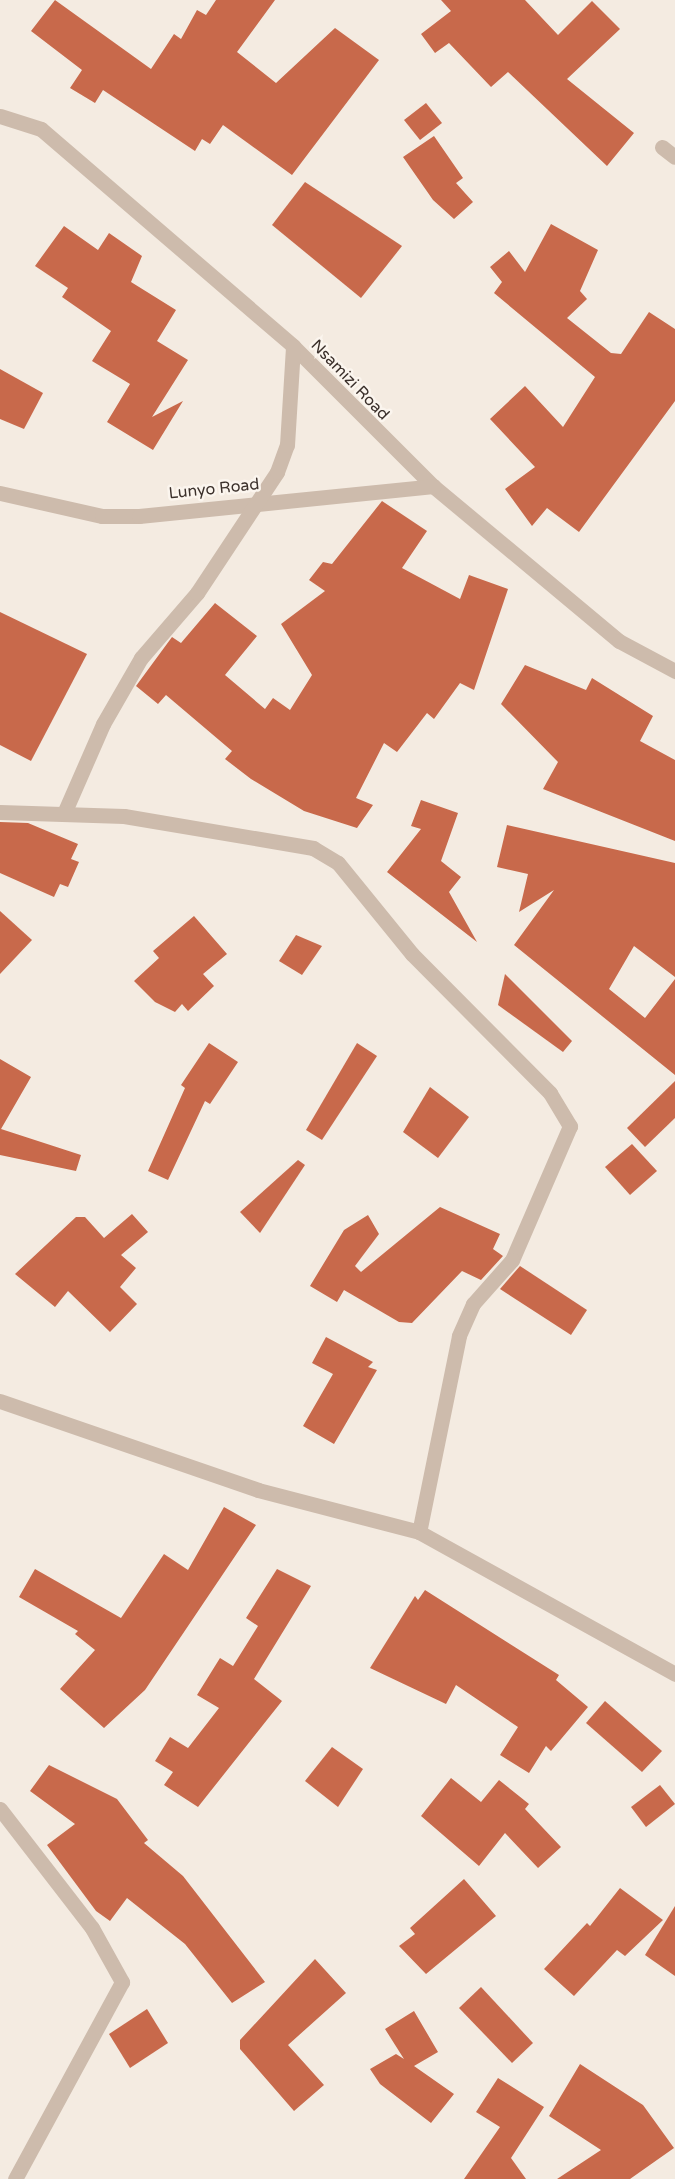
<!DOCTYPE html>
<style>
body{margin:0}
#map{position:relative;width:675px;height:2179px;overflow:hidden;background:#f4ebe1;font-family:"Varela Round",sans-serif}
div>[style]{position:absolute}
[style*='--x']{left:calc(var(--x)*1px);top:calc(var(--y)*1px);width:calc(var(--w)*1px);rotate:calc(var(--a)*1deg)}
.building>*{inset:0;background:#c8694b}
.minor>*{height:15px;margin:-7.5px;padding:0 7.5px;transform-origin:7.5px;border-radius:7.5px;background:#cdbbac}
span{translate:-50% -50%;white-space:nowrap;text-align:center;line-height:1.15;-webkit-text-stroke:5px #fbf5ee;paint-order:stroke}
.street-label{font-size:16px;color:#3b302b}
</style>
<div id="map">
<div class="building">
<i style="clip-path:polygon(55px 0,151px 69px,174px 34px,181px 39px,197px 10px,206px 15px,216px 0,275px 0,237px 52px,276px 83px,335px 28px,379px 60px,292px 175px,223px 125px,210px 144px,202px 139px,195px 151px,103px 90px,95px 103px,70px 88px,82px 70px,31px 31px)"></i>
<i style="clip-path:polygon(441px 0,525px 0,558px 35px,592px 1px,620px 29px,567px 79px,634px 133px,607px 166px,508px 72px,491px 87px,449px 43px,435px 53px,421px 34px,451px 11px)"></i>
<i style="clip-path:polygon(426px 103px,442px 123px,420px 140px,404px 120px)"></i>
<i style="clip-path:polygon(434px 136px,463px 178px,456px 183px,473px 202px,454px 219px,433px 200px,403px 157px)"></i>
<i style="clip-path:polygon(305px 182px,402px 246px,361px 298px,272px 225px)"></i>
<i style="clip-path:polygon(551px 224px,598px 250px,580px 291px,587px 299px,567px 318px,611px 353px,621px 354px,649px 312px,675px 329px,675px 401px,579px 532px,547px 508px,532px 526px,505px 489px,535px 467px,490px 419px,525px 386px,563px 427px,595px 377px,494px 293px,502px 282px,490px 267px,509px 251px,525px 272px)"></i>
<i style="clip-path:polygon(64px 226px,98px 250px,109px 233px,142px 256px,131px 282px,176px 310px,157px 341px,188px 360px,152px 417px,183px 401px,153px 450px,107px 422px,130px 384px,92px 361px,111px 331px,62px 297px,68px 288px,35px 266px)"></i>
<i style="clip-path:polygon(0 369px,43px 393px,24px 429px,0 419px)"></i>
<i style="clip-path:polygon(382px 501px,427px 531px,402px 568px,460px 599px,469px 575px,508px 589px,474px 690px,460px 683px,434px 719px,427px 713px,397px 752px,384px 743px,356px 798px,373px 805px,357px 828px,304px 811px,251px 779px,225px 759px,232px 751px,166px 695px,158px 704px,136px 686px,172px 637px,181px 643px,215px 603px,257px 636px,225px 675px,265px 709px,273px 698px,290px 710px,312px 675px,281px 624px,325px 591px,309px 580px,323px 562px,332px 564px)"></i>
<i style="clip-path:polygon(0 612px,87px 654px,31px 761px,0 745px)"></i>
<i style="clip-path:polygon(525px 665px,586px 690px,592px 678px,653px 716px,640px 741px,675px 760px,675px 841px,543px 789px,558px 762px,501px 704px)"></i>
<i style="clip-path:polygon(421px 800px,458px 813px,441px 861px,461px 877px,449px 892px,477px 942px,387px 872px,421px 829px,411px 826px)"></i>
<i style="clip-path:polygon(0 822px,28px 823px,78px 844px,71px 859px,79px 862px,68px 887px,60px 884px,54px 897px,0 873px)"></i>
<i style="clip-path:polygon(507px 825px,675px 863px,675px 977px,634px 946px,609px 989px,645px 1018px,675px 979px,675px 1075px,514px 945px,554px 890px,519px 912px,528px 874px,497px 867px)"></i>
<i style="clip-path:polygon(0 911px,32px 940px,0 974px)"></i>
<i style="clip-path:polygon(194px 916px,227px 954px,203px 974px,214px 986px,188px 1011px,182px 1004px,175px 1012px,155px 1002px,134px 981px,159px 958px,153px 951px)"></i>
<i style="clip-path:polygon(296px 935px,322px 946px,302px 975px,279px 961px)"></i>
<i style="clip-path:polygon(505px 974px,572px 1041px,563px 1052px,498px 1005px)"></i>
<i style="clip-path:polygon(209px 1043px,238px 1062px,210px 1104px,205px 1101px,168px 1180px,148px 1171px,185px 1088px,181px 1085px)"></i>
<i style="clip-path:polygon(357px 1043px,377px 1056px,322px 1140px,306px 1130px)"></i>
<i style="clip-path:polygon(0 1059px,31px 1077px,1px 1129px,81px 1155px,76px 1171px,0 1155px)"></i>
<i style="clip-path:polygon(675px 1081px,675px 1118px,645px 1147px,627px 1128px)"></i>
<i style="clip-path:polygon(430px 1087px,469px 1117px,438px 1158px,403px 1132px)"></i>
<i style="clip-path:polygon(632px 1144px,657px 1171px,630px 1195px,605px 1167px)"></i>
<i style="clip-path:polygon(298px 1160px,305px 1165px,260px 1233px,240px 1212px)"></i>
<i style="clip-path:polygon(440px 1207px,500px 1234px,493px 1249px,503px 1256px,481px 1280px,462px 1271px,412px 1323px,399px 1322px,344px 1290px,337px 1302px,310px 1286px,344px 1230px,368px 1215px,379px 1234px,355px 1266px,361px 1272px)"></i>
<i style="clip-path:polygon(132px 1214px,148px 1232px,121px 1255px,136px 1268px,120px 1287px,137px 1304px,110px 1332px,68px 1291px,55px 1307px,15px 1274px,76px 1217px,85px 1217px,104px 1238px)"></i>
<i style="clip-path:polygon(520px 1266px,587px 1310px,571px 1335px,500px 1289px)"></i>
<i style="clip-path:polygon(326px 1337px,373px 1362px,368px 1367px,377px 1370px,334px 1444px,303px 1426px,333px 1374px,312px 1363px)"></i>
<i style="clip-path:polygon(224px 1507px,256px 1525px,145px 1690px,104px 1728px,60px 1689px,95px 1650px,75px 1634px,78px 1631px,19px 1597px,35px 1569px,121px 1618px,164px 1554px,188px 1570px)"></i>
<i style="clip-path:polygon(277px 1569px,311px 1586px,254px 1679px,282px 1701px,198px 1807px,164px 1785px,173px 1772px,155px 1761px,170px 1737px,188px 1748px,219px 1708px,197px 1695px,220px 1658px,233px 1666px,258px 1626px,246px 1618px)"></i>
<i style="clip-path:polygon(425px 1590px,559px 1675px,556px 1680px,588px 1707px,551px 1751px,546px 1746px,529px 1773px,500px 1755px,518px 1727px,456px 1685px,446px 1704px,370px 1668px,415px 1596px,418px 1600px)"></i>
<i style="clip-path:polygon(605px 1701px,662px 1751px,642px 1772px,586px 1723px)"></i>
<i style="clip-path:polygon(332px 1747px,363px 1769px,338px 1807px,305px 1781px)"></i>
<i style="clip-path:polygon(49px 1765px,117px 1799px,148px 1840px,144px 1843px,183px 1876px,265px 1982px,232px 2003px,185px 1944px,127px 1898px,110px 1921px,96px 1911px,47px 1845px,75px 1824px,30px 1791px)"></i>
<i style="clip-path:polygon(451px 1778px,481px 1802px,499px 1780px,529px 1804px,525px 1809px,561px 1847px,538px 1868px,505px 1833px,479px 1866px,421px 1816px)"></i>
<i style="clip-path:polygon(660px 1785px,675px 1804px,646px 1827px,631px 1807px)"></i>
<i style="clip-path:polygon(464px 1879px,496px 1916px,426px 1974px,399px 1946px,415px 1934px,410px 1928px)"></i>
<i style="clip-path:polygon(620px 1888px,663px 1920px,625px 1956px,617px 1950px,574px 1996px,544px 1969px,587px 1923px,590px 1926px)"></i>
<i style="clip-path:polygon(675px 1906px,675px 1976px,645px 1955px)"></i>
<i style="clip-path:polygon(315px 1959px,346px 1993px,288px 2045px,324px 2085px,294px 2111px,240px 2049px,240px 2040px)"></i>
<i style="clip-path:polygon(481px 1987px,533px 2043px,512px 2063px,459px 2008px)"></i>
<i style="clip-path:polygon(147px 2009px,168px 2043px,130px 2068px,109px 2034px)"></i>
<i style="clip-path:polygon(414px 2011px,438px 2052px,414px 2066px,454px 2094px,431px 2123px,380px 2084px,370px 2069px,396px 2054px,404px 2059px,385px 2029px)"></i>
<i style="clip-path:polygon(580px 2064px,643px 2105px,674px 2148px,630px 2179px,557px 2179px,601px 2150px,549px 2116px)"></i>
<i style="clip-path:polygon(498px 2078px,544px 2107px,511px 2158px,526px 2179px,464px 2179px,500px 2127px,476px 2112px)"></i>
</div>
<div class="minor">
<i style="--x:0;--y:116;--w:43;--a:17.6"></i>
<i style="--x:41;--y:129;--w:333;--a:40.7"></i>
<i style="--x:293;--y:346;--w:198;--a:45"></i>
<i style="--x:433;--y:486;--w:242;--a:39.8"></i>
<i style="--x:619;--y:641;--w:64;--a:28.2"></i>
<i style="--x:662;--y:147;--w:16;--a:38"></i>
<i style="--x:0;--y:493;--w:105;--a:12.7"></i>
<i style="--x:102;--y:516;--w:37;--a:0"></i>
<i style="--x:139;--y:516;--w:296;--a:-5.8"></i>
<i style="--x:65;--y:811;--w:95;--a:-66.4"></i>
<i style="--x:103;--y:724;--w:76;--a:-60.1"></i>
<i style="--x:141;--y:658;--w:86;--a:-49.3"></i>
<i style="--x:197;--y:593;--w:145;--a:-56.5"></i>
<i style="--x:277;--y:472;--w:29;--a:-70"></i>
<i style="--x:287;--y:445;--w:99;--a:-86.5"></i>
<i style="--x:0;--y:812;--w:124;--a:1.8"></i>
<i style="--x:124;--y:816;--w:192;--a:9.6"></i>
<i style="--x:313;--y:848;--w:29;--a:31"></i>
<i style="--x:338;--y:863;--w:117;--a:50.9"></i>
<i style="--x:412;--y:954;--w:196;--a:45.2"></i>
<i style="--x:550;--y:1093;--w:39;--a:59"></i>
<i style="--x:570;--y:1126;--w:146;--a:113.4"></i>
<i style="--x:512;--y:1260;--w:59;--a:131.6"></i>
<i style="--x:473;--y:1304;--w:35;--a:114"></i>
<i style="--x:459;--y:1336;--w:200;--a:101.5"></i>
<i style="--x:0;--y:1401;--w:273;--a:19"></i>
<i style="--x:258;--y:1490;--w:166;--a:14.6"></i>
<i style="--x:419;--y:1532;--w:293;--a:29"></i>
<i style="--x:0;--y:1809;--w:150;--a:52.3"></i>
<i style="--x:92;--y:1928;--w:62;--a:60.9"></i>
<i style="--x:122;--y:1982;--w:224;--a:118.5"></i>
</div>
<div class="street-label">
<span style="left:350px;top:380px;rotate:46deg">Nsamizi Road</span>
<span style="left:214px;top:489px;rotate:-6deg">Lunyo Road</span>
</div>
</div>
